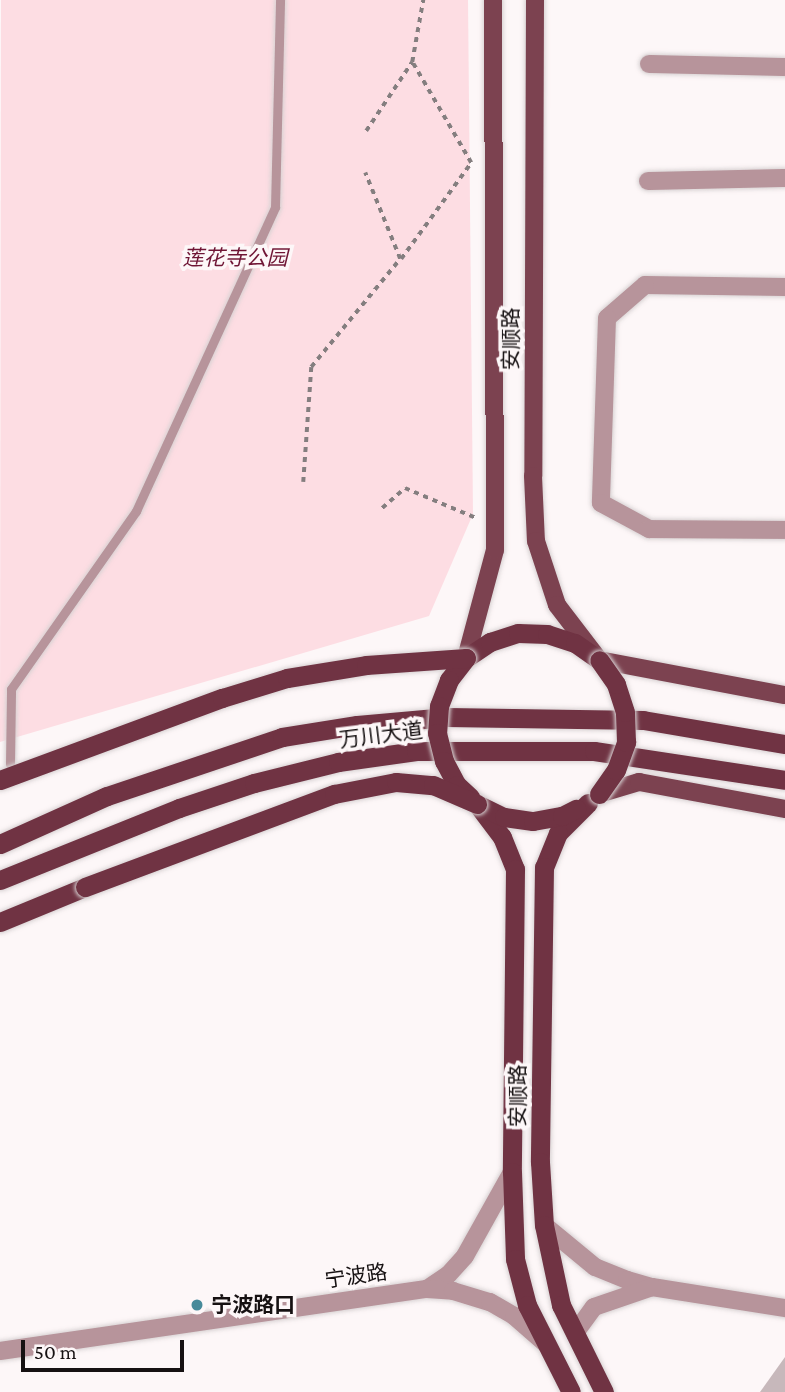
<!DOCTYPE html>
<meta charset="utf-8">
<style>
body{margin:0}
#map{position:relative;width:785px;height:1392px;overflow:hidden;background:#fdf7f8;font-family:"Crimson Pro","Noto Sans SC",serif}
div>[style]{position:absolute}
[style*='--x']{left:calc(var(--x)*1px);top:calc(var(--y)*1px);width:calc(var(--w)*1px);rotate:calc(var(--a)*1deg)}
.green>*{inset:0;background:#fddde3}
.building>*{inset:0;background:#c7b8bb}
.path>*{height:3.5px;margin-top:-1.75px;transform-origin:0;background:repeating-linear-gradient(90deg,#847e7f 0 5px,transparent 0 10px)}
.roads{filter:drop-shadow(0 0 2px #d8d2d3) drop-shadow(0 0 2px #d8d2d3)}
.service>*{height:9px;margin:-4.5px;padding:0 4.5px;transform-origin:4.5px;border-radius:4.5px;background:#b7949b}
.minor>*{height:18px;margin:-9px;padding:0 9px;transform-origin:9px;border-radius:9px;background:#b7949b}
.tertiary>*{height:18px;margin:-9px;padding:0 9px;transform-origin:9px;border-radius:9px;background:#b7949b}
.primary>*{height:18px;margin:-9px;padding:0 9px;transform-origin:9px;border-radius:9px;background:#7c4250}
.trunk>*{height:19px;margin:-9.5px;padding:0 9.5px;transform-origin:9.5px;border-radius:9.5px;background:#703343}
.bridges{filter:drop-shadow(0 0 2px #d8d2d3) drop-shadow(0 0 2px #d8d2d3)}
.trunk-bridge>*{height:19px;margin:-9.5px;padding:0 9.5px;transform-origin:9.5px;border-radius:9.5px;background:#703343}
.dots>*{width:19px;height:19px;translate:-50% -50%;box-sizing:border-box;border:4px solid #fdf7f8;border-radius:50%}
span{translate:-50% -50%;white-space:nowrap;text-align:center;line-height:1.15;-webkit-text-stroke:7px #fdf7f8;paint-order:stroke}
.park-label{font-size:21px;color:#6f1535;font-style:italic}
.street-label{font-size:21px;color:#161112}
.poi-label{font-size:21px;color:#161112;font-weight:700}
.left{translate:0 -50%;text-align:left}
.scale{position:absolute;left:21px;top:1340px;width:163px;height:32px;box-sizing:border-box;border:4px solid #161112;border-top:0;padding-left:9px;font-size:21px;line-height:24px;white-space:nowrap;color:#161112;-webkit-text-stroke:5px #fdf7f8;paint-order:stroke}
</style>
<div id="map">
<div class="green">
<i style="clip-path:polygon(1px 0,468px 0,473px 514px,429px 616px,0 742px)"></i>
</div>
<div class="building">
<i style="clip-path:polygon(785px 1357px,785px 1392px,760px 1392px)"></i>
</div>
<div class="path">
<i style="--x:366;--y:131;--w:83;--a:-56.3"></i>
<i style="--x:401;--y:259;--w:119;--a:-53.9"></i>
<i style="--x:471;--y:163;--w:117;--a:-120.3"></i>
<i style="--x:412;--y:62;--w:63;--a:-79.9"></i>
<i style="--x:303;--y:482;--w:115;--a:-86"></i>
<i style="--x:311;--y:367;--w:140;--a:-50.5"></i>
<i style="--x:400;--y:259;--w:93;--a:-112.1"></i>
<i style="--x:382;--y:508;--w:30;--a:-41"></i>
<i style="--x:405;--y:488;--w:77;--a:22.9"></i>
</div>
<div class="roads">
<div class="service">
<i style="--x:10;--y:764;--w:75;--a:-89.2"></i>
<i style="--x:11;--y:689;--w:218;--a:-54.9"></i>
<i style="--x:136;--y:511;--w:334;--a:-65.4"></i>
<i style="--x:275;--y:207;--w:207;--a:-88.6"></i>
</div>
<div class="minor">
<i style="--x:649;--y:64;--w:136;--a:1.3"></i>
<i style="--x:648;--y:181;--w:137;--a:-1.3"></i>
<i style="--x:785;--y:287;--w:140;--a:-179.2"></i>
<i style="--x:645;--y:285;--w:50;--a:139"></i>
<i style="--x:607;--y:318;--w:185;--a:91.9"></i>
<i style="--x:601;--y:503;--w:55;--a:28.4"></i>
<i style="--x:649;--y:529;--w:136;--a:0.4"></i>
</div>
<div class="tertiary">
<i style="--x:544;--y:1225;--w:66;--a:39.5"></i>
<i style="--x:595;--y:1267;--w:35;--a:22"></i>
<i style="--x:627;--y:1280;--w:26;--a:16"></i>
<i style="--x:652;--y:1287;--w:135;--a:9"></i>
<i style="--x:427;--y:1289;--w:25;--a:-34"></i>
<i style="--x:448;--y:1275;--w:25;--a:-48"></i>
<i style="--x:465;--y:1256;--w:96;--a:-60.8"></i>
<i style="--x:575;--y:1333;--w:32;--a:-54"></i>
<i style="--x:594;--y:1307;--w:61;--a:-19"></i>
<i style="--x:0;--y:1351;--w:431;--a:-8.3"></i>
<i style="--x:427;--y:1289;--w:26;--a:4"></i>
<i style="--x:453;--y:1291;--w:39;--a:17"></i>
<i style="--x:490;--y:1302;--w:28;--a:30"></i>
<i style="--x:514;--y:1316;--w:43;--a:41.2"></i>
</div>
<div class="primary">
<i style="--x:535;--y:0;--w:476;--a:90.2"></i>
<i style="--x:533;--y:476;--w:65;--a:87.4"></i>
<i style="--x:536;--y:541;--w:67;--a:71.8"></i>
<i style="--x:557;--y:605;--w:69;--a:52.6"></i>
<i style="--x:599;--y:660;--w:189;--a:10.7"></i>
<i style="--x:466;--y:658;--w:112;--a:-75"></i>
<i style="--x:495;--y:550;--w:550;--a:-90.21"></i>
<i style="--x:599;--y:794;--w:42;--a:-16.7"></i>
<i style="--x:639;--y:782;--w:148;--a:10.5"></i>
</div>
<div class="trunk">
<i style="--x:466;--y:658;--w:29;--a:-34"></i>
<i style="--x:490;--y:642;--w:29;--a:-18"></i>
<i style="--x:518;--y:633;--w:29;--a:2"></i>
<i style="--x:547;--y:634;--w:29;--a:18"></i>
<i style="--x:575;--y:643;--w:29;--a:35"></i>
<i style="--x:588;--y:803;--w:42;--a:135"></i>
<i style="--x:558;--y:833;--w:37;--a:112"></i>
<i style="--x:544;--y:867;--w:295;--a:90.8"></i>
<i style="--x:540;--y:1162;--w:63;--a:86.4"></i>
<i style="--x:544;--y:1225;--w:82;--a:78"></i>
<i style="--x:561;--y:1305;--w:97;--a:63.7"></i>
<i style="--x:477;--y:804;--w:41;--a:52.9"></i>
<i style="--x:502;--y:837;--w:35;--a:68"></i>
<i style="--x:515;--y:869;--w:303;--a:90.6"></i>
<i style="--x:512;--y:1172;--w:87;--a:88"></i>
<i style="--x:515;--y:1259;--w:48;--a:75.4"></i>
<i style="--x:527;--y:1305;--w:97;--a:63.2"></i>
<i style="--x:481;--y:806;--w:25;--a:26"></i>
<i style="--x:504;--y:817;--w:29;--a:8"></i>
<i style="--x:533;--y:821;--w:29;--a:-10"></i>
<i style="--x:562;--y:816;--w:16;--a:-27"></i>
<i style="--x:0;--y:844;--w:117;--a:-24.2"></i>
<i style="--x:107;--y:796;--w:185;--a:-18.6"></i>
<i style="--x:282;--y:737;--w:76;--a:-9.1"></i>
<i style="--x:357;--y:725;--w:90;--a:-5.1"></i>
<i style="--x:447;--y:717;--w:196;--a:0.9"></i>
<i style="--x:643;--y:720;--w:144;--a:9.6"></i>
<i style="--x:0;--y:880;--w:193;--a:-21.9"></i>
<i style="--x:179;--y:808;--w:79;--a:-18.4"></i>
<i style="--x:254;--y:783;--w:87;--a:-14"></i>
<i style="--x:338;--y:762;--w:79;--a:-8"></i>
<i style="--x:416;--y:751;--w:178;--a:0"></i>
<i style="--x:594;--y:751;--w:193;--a:8.6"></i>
<i style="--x:0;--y:922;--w:92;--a:-22.4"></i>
</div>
</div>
<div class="bridges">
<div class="trunk-bridge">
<i style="--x:466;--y:658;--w:28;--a:128"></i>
<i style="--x:449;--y:680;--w:28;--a:111"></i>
<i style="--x:439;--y:706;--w:27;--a:94"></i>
<i style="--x:437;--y:733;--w:29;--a:76"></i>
<i style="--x:444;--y:761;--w:27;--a:62"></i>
<i style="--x:457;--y:785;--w:18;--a:43"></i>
<i style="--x:0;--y:780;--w:237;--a:-20.3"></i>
<i style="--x:222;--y:698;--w:68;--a:-17.1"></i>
<i style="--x:287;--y:678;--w:80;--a:-9.3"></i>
<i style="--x:366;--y:665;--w:100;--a:-4"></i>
<i style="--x:599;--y:794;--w:29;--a:-55"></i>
<i style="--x:616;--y:770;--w:30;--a:-70"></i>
<i style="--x:626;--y:742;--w:30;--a:-92"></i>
<i style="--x:625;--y:712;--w:29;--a:-108"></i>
<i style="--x:616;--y:684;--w:29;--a:-125"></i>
<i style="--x:85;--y:887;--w:266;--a:-20.5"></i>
<i style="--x:334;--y:794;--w:63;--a:-11"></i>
<i style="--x:396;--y:782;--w:37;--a:5"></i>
<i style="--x:433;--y:785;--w:48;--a:23.4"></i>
</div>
</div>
<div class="dots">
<i style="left:197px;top:1305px;background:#478a9a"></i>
</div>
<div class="park-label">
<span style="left:235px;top:258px">莲花寺公园</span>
</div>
<div class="street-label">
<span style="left:511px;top:339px;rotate:-90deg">安顺路</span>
<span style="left:381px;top:735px;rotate:-7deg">万川大道</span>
<span style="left:518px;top:1096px;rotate:-90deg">安顺路</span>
<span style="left:356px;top:1276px;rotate:-8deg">宁波路</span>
</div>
<div class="poi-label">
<span class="left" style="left:211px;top:1305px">宁波路口</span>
</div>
<div class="scale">50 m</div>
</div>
